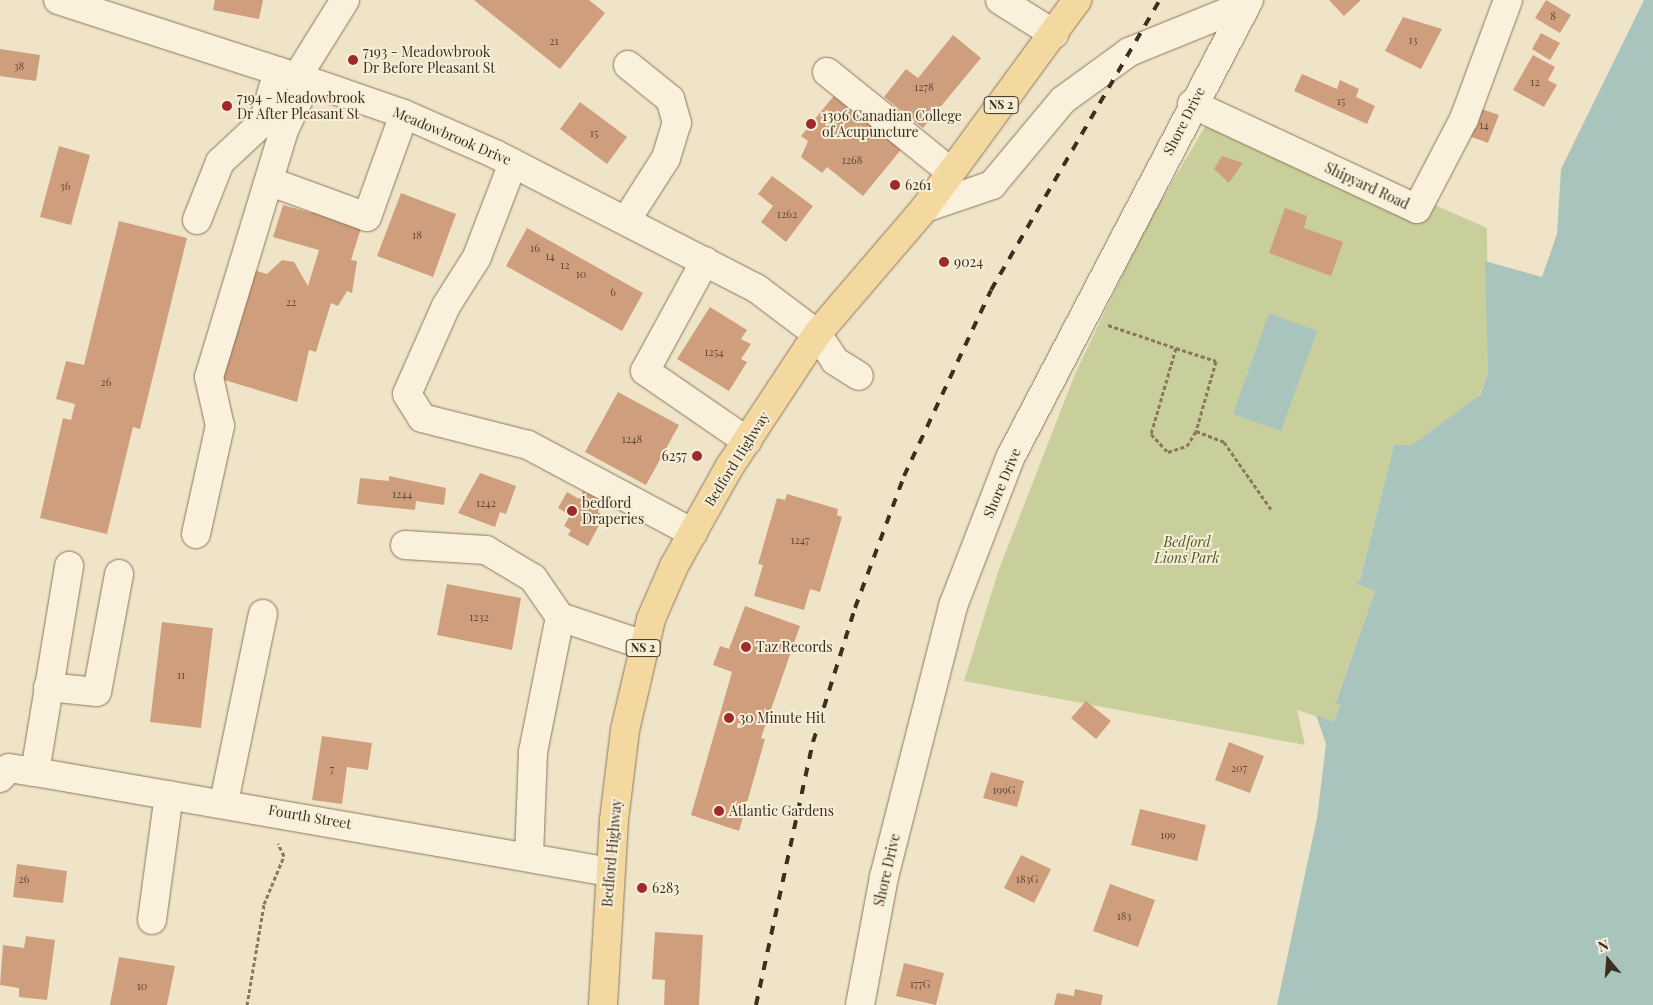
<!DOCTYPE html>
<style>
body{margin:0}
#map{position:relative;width:1653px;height:1005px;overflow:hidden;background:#f0e4c8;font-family:"Playfair Display",serif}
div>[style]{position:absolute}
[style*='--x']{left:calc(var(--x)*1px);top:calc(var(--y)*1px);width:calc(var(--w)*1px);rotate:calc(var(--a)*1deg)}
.green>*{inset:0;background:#c9cf9b}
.water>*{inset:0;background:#a9c4bc}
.building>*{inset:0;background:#cf9f7d}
.path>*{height:3px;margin-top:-1.5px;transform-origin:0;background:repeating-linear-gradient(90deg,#8d765c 0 4px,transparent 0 6.5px)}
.roads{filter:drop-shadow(0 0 1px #8d765c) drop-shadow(0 0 1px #8d765c)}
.minor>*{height:28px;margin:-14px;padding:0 14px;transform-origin:14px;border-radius:14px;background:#faf1dc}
.major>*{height:28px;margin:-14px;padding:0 14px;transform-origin:14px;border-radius:14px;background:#f3d9a0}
.rail>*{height:4px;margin-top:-2px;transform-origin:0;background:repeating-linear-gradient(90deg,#3d2e20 0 9px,transparent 0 18px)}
.dots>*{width:14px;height:14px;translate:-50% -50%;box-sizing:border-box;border:2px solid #f7eed8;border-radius:50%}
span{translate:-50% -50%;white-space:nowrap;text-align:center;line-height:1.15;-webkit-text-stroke:4px #f7eed8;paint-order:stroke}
.number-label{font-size:11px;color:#624a37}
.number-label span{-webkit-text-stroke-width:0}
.shield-label span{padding:1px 4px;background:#f7eed8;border:1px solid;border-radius:4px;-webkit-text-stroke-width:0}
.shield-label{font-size:12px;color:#3d2e20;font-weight:700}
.poi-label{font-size:14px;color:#3d2e20}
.left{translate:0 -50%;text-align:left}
.right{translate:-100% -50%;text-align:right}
.street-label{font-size:14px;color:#3d2e20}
.park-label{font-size:14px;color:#4d5a26;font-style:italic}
.north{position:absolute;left:1583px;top:935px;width:50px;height:50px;-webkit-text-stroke:4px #f7eed8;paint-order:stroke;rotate:342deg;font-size:14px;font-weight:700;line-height:20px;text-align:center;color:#3d2e20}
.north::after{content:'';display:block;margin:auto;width:18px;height:22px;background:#3d2e20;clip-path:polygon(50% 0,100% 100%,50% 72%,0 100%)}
</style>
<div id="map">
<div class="green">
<i style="clip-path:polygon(1216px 108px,1487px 228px,1488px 375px,1477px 400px,1412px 445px,1394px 445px,1360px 580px,1354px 583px,1375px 591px,1335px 703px,1340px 704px,1334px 722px,1297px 710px,1305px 745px,964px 681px,999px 569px,1075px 374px,1145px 228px)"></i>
</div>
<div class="water">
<i style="clip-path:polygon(1644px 0,1653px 0,1653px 1005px,1277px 1005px,1317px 818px,1326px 744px,1316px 715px,1334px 722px,1340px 704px,1335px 704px,1375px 591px,1354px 583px,1360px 580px,1394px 445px,1412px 445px,1480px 395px,1488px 374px,1485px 261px,1542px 277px,1557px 234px,1561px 169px)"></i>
<i style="clip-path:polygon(1269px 313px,1317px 331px,1281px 431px,1233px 414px)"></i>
</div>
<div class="building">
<i style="clip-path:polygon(215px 0,263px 0,259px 19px,213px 10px)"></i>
<i style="clip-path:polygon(474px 0,589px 0,605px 13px,560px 69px)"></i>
<i style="clip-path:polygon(1329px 0,1361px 0,1344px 16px)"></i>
<i style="clip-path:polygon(1546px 0,1571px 15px,1560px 33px,1535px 18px)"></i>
<i style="clip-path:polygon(1403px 17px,1442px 29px,1421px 69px,1385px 51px)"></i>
<i style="clip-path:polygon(1541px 33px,1560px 43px,1550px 60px,1532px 49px)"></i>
<i style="clip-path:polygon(953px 35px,981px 58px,923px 128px,884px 97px,906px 69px,918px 78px)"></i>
<i style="clip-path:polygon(0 49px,40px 55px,36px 81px,0 76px)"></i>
<i style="clip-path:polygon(1533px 55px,1555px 67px,1548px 80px,1557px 85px,1544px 107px,1513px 90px)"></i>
<i style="clip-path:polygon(1302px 74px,1337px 89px,1340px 80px,1359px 89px,1356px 97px,1375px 106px,1367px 124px,1294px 91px)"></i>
<i style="clip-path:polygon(837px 92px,904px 146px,863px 196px,827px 167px,822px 173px,801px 157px,808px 141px,801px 136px)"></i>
<i style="clip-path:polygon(580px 102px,627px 137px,607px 164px,560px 129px)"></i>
<i style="clip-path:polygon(1479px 108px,1499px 115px,1488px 143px,1469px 136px)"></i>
<i style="clip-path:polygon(59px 146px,90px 155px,71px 225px,40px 217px)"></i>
<i style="clip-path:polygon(1222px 156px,1243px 163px,1229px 183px,1214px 169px)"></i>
<i style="clip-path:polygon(772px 176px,813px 206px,786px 242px,761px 222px,773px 206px,758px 194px)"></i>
<i style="clip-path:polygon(401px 193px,456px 214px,433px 277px,377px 256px)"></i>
<i style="clip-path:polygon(283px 205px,312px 213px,313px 209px,361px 228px,351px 260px,357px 261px,352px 293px,347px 291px,338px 306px,331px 303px,316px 352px,309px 350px,297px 402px,221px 379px,254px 270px,267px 274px,282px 260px,294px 262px,308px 286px,319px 250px,273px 237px)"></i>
<i style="clip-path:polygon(1285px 208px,1307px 216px,1304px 228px,1343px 242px,1331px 276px,1269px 253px)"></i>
<i style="clip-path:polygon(119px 221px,187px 238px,140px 429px,133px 427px,107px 534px,40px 518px,63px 418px,71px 420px,75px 404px,56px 399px,66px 361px,84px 365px)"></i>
<i style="clip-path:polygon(527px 228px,643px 293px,622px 331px,506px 266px)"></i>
<i style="clip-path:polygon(710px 307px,747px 330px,741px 339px,751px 344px,741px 359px,747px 362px,729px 391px,677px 359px)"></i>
<i style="clip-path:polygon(618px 392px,679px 425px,646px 485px,585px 452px)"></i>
<i style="clip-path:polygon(480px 473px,516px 486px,506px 514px,500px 512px,495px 527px,458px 513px)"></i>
<i style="clip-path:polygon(389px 476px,446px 488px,444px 505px,416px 501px,415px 510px,357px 504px,360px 478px,389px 481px)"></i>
<i style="clip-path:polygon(586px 486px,607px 497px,598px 512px,604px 516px,588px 546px,568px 535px,571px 530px,564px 526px,570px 515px,558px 508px,567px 492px,579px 499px)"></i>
<i style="clip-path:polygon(787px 494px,838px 509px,837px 515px,842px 517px,820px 592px,810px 589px,804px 610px,754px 596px,763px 565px,758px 564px,777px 498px,785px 500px)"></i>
<i style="clip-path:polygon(447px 584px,521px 598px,512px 650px,437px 635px)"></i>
<i style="clip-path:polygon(745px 606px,800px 626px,761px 738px,765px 739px,739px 831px,691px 815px,732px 672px,713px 665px,720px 646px,729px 649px)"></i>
<i style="clip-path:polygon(162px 622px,213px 628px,201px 728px,150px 722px)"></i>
<i style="clip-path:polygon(1086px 701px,1111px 721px,1096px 739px,1071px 718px)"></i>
<i style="clip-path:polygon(322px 736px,372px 743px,368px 770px,347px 767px,342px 804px,312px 800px)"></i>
<i style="clip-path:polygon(1229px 742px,1264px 756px,1250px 793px,1215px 780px)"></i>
<i style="clip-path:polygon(991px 772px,1024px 781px,1017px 807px,983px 798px)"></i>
<i style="clip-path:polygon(1140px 809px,1206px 825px,1197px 861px,1131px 845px)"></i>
<i style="clip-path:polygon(1021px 855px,1051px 869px,1034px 903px,1004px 888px)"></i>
<i style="clip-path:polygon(17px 864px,67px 871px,63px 903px,13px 897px)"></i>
<i style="clip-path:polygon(1110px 884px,1155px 900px,1138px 947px,1093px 931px)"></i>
<i style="clip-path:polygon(655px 932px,703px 935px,699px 1005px,664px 1005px,665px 980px,652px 979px)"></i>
<i style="clip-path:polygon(26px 936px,55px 940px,47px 1000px,19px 997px,19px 988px,0 985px,3px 945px,24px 948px)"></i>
<i style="clip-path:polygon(119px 957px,175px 966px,167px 1005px,110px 1005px)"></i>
<i style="clip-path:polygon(904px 963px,944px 973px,936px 1005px,896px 996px)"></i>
<i style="clip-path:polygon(1075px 989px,1103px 995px,1101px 1005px,1054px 1005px,1057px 993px,1074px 996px)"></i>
</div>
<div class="path">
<i style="--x:1108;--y:325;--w:72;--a:18.7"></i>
<i style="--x:1176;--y:348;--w:90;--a:106.2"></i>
<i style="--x:1151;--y:434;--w:25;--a:47"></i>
<i style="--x:1168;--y:452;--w:20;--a:-18"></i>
<i style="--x:1187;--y:446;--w:17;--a:-59"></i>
<i style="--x:1176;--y:348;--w:42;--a:18"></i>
<i style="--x:1216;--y:361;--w:73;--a:105.9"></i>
<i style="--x:1196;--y:431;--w:30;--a:21"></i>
<i style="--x:1224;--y:442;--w:82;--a:55"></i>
<i style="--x:247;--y:1005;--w:102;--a:-80.4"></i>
<i style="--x:264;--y:904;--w:52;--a:-67.4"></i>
<i style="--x:284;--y:856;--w:14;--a:-115"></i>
</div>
<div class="roads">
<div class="minor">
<i style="--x:58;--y:0;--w:251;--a:17.9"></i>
<i style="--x:297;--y:77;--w:113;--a:19.1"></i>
<i style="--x:404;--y:114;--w:99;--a:23.7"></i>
<i style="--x:495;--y:154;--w:293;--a:27.2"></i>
<i style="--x:756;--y:288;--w:76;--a:37"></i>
<i style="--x:817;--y:334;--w:32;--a:56"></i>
<i style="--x:835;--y:361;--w:28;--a:32"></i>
<i style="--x:1000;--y:0;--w:64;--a:32.2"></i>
<i style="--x:827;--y:72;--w:159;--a:38.9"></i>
<i style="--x:297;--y:77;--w:91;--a:-58.1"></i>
<i style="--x:1192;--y:104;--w:248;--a:25"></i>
<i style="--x:1417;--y:209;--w:102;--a:-62.4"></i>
<i style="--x:1464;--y:119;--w:127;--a:-69.7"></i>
<i style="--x:513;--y:163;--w:101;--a:111"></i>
<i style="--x:477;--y:257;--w:58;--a:122.3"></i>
<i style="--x:446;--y:306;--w:96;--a:113.9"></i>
<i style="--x:407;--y:394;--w:28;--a:58"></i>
<i style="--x:422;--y:418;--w:109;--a:14.3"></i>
<i style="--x:528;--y:445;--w:187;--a:28.1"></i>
<i style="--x:271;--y:182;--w:102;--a:20"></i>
<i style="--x:367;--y:217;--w:109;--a:-70.2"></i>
<i style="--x:925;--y:208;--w:71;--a:-18.9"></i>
<i style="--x:992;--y:185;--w:111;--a:-50.1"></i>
<i style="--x:1063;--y:100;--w:82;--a:-36"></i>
<i style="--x:1129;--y:52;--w:125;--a:-22.1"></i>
<i style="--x:627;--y:219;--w:72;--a:-57.4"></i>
<i style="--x:666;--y:158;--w:37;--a:-73"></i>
<i style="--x:677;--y:123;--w:25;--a:-106"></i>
<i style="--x:670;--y:99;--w:54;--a:-141"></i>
<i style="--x:197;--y:220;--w:62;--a:-68.4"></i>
<i style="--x:220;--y:162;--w:59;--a:-42.9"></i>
<i style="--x:263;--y:122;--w:53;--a:-73.6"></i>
<i style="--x:705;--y:261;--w:125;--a:118.6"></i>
<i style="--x:645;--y:371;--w:124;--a:34.5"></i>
<i style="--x:196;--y:534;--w:111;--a:-77.5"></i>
<i style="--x:220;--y:426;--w:50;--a:-102.7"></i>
<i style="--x:209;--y:377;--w:258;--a:-73.1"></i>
<i style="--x:284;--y:130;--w:55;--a:-64.4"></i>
<i style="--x:405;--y:545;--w:81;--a:3.5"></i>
<i style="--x:486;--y:550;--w:55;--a:30.8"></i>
<i style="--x:533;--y:578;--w:47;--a:55.3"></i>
<i style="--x:48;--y:687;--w:49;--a:5.8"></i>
<i style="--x:97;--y:692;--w:120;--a:-79.4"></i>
<i style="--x:35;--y:772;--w:209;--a:-80.6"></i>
<i style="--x:0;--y:778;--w:13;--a:-48"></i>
<i style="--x:9;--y:768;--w:26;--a:9"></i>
<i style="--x:35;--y:772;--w:584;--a:9.87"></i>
<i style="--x:224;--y:802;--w:192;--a:-78.3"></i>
<i style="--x:529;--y:856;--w:104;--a:-87.8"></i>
<i style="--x:533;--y:752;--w:138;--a:-78.7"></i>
<i style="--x:560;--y:617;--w:89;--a:18.4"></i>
<i style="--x:152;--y:920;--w:126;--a:-82.3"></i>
<i style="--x:860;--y:1005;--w:130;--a:-79.4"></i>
<i style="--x:884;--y:877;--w:280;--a:-75.7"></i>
<i style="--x:953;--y:606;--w:159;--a:-68.9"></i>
<i style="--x:1010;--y:458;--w:517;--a:-62.44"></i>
</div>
<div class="major">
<i style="--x:603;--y:1005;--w:185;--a:-86.6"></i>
<i style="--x:614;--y:820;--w:91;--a:-83"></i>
<i style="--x:625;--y:730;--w:114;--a:-76.8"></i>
<i style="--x:651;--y:619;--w:58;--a:-66.5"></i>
<i style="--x:674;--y:566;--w:115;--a:-60.8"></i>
<i style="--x:730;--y:466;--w:158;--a:-56.6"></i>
<i style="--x:817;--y:334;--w:166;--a:-49.4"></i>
<i style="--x:925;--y:208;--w:258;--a:-53.8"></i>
</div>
</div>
<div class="rail">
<i style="--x:756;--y:1005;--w:269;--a:-77.8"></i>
<i style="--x:813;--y:742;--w:140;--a:-72.6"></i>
<i style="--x:855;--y:608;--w:141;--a:-69.6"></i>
<i style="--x:904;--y:476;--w:205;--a:-64.9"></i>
<i style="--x:991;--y:290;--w:336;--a:-59.8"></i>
</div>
<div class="dots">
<i style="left:353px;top:60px;background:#9e2a2b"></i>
<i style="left:227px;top:106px;background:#9e2a2b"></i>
<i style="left:811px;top:124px;background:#9e2a2b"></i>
<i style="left:895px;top:185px;background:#9e2a2b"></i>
<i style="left:944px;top:262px;background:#9e2a2b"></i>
<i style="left:697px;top:456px;background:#9e2a2b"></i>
<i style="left:572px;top:511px;background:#9e2a2b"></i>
<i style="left:746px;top:647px;background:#9e2a2b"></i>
<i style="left:729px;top:718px;background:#9e2a2b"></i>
<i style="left:719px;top:811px;background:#9e2a2b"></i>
<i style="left:642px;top:888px;background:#9e2a2b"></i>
</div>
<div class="number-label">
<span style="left:1553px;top:16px">8</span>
<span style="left:1413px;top:40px">13</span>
<span style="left:554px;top:41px">21</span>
<span style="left:19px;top:66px">38</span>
<span style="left:1535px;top:82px">12</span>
<span style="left:924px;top:87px">1278</span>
<span style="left:1341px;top:101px">15</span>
<span style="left:1484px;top:125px">14</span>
<span style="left:594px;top:133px">15</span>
<span style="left:852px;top:160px">1268</span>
<span style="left:65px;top:186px">36</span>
<span style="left:787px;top:214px">1262</span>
<span style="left:417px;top:235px">18</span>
<span style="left:535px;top:248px">16</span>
<span style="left:550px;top:256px">14</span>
<span style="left:565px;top:265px">12</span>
<span style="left:581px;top:274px">10</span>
<span style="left:613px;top:292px">6</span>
<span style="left:291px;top:302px">22</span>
<span style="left:714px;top:352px">1254</span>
<span style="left:106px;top:382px">26</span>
<span style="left:632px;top:439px">1248</span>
<span style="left:402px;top:494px">1244</span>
<span style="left:486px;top:503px">1242</span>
<span style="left:800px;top:540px">1247</span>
<span style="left:479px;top:617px">1232</span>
<span style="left:181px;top:675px">11</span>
<span style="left:1239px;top:768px">207</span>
<span style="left:332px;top:769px">7</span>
<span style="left:1004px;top:790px">199G</span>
<span style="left:1168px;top:835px">199</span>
<span style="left:24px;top:879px">26</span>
<span style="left:1027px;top:879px">183G</span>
<span style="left:1124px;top:916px">183</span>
<span style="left:920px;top:984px">177G</span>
<span style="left:142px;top:986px">10</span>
</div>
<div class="shield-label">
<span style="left:1001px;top:105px">NS 2</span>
<span style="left:643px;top:648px">NS 2</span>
</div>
<div class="poi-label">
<span class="left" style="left:363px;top:60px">7193 - Meadowbrook<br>Dr Before Pleasant St</span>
<span class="left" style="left:237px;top:106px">7194 - Meadowbrook<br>Dr After Pleasant St</span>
<span class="left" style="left:822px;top:124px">1306 Canadian College<br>of Acupuncture</span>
<span class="left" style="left:905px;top:185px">6261</span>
<span class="left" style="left:954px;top:262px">9024</span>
<span class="right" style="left:687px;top:456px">6257</span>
<span class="left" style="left:582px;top:511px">bedford<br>Draperies</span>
<span class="left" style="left:756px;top:647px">Taz Records</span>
<span class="left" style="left:739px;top:718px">30 Minute Hit</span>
<span class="left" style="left:729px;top:811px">Atlantic Gardens</span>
<span class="left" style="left:652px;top:888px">6283</span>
</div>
<div class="street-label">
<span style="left:1184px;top:121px;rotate:-63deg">Shore Drive</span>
<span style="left:452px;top:136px;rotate:23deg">Meadowbrook Drive</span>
<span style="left:1367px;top:186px;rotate:25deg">Shipyard Road</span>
<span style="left:737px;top:459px;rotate:-58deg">Bedford Highway</span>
<span style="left:1002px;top:483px;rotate:-67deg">Shore Drive</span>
<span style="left:310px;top:817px;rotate:10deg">Fourth Street</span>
<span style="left:612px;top:853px;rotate:-85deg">Bedford Highway</span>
<span style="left:887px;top:870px;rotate:-77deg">Shore Drive</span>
</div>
<div class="park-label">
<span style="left:1187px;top:550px">Bedford<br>Lions Park</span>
</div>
<div class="north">N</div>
</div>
